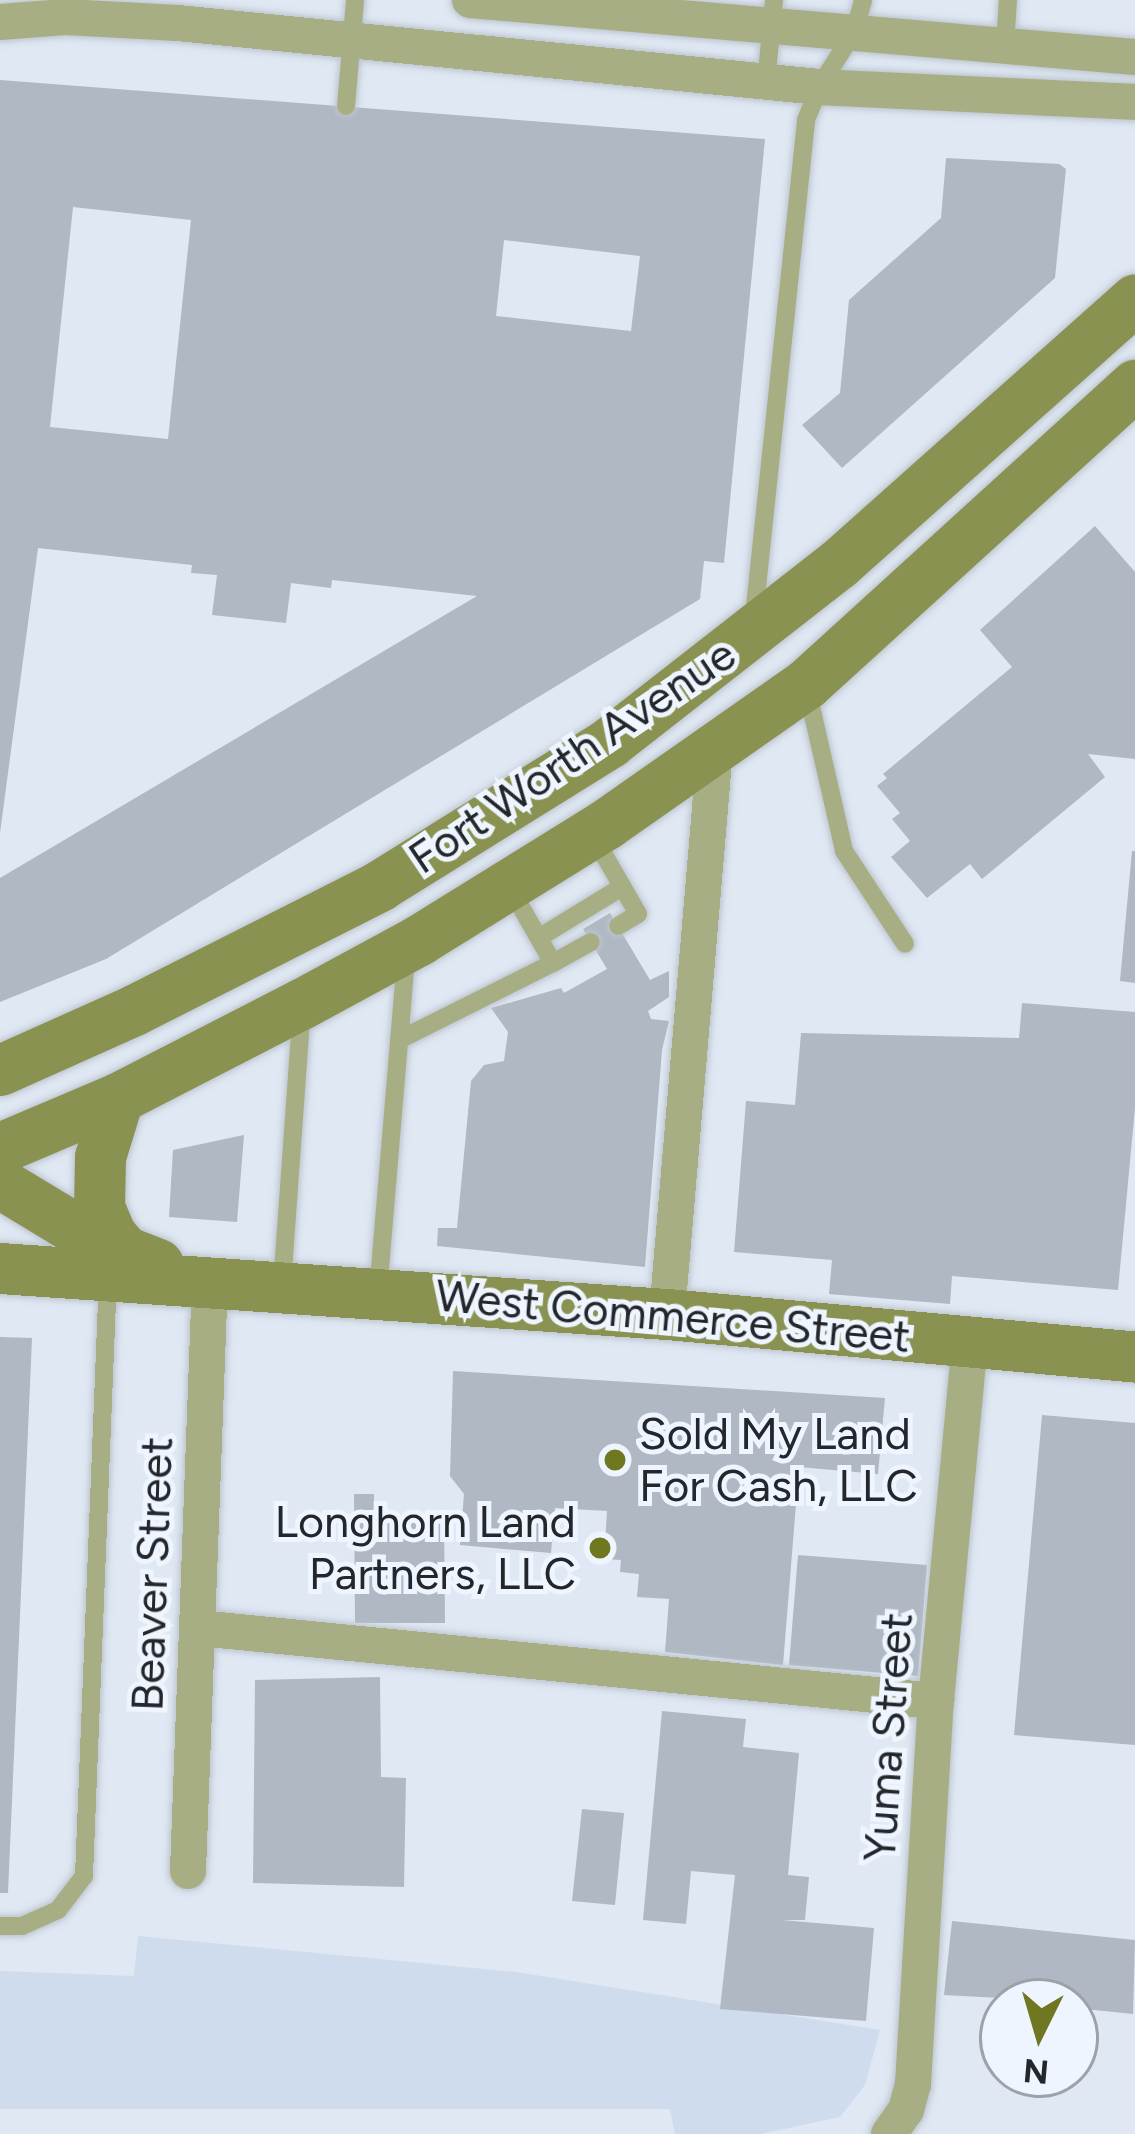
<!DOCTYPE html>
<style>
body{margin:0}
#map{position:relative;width:1135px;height:2134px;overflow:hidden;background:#dfe8f3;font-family:Figtree,sans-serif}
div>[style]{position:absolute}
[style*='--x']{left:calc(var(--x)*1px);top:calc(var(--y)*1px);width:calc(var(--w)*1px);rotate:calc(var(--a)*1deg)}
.built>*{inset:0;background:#cfdcee}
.building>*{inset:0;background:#afb8c3}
.roads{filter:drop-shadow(0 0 3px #bdc5cf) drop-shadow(0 0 3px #bdc5cf)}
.lane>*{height:18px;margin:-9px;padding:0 9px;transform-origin:9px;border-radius:9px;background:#a8ae84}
.street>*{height:36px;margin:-18px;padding:0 18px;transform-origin:18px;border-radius:18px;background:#a8ae84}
.secondary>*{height:51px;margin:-25.5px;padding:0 25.5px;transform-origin:25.5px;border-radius:25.5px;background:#8a9251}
.dots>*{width:33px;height:33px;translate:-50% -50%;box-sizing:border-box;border:6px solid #eef5fe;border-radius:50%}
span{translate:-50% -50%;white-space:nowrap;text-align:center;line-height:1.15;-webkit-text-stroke:10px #eef5fe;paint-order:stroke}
.street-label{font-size:45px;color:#23262a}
.poi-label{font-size:45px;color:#23262a}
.left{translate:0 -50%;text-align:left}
.right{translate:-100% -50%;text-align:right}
.north{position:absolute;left:979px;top:1978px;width:120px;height:120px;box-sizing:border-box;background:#eef5fe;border:3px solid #9da2a9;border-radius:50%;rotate:185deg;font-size:33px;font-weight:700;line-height:48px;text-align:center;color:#23262a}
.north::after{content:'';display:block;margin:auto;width:42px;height:54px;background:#6f7721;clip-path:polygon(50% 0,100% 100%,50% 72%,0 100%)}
</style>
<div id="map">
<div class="built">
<i style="clip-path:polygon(138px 1936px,516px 1972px,880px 2030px,865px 2085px,840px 2117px,761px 2134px,675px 2134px,670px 2109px,0 2109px,0 1971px,134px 1976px)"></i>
</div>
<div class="building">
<i style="clip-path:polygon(evenodd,0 80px,765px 139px,724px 563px,704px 561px,700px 599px,106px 959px,0 1002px,0 878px,477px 596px,332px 580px,331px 588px,291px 583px,286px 623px,212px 615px,217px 575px,191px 573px,192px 565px,38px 548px,0 833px,0 80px,73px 207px,191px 220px,168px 439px,50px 427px,73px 207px,0 80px,504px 240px,640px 256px,631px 331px,496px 316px,504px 240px)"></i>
<i style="clip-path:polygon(946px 158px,1059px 164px,1066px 169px,1055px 278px,842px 468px,802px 425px,840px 393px,849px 300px,941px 218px)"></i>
<i style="clip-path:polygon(1095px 526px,1135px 572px,1135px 759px,1088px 754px,1105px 777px,982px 879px,970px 864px,927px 898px,891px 857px,910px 841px,892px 819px,900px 813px,877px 786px,887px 778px,883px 774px,1012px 667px,980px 630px)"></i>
<i style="clip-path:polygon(1132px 851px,1135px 851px,1135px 983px,1120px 981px)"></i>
<i style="clip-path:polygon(610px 913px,650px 980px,669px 971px,669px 997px,648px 1011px,651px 1019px,669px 1021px,662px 1050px,645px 1267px,437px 1246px,438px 1228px,457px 1228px,471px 1081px,484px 1065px,504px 1061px,508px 1032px,491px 1008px,561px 988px,564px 993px,607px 969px,583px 929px)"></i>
<i style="clip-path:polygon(1022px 1003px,1135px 1012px,1135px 1108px,1118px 1290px,952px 1276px,950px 1304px,829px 1294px,832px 1260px,734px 1252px,746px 1101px,795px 1105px,801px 1033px,1019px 1038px)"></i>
<i style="clip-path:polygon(244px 1135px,237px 1222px,169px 1217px,173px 1150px)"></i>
<i style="clip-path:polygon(0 1337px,32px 1338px,8px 1893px,0 1893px)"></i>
<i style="clip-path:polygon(453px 1371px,885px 1398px,878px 1474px,799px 1467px,783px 1665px,665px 1652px,669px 1599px,637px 1597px,639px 1574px,620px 1572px,621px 1560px,604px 1559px,607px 1511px,555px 1508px,551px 1553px,460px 1545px,464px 1494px,450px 1476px)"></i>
<i style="clip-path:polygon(1042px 1415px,1135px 1423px,1135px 1745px,1014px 1735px)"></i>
<i style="clip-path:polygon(354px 1494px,374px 1494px,374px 1516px,444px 1515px,445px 1623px,355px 1623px)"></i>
<i style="clip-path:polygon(798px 1555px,927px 1565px,918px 1676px,789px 1665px)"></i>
<i style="clip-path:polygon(380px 1677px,381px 1777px,406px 1778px,404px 1887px,253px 1883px,255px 1680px)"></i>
<i style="clip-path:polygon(662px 1711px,746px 1719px,743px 1747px,799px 1753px,788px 1875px,809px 1877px,805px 1920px,782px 1920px,874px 1928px,866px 2021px,720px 2009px,735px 1875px,691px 1871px,686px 1924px,643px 1920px)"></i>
<i style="clip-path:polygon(582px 1809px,624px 1813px,615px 1905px,572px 1901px)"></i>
<i style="clip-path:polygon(952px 1921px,1135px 1940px,1133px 2014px,1075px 2008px,1075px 2002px,944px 1995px)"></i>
</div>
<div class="roads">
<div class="lane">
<i style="--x:1005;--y:45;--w:45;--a:-86.2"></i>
<i style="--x:766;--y:83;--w:83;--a:-84.5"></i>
<i style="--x:346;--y:106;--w:106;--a:-85.1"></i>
<i style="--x:754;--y:616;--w:499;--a:-84"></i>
<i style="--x:806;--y:120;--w:35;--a:-68"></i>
<i style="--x:819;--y:87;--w:65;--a:-57.5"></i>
<i style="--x:854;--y:32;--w:33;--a:-74"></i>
<i style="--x:807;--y:689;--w:166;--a:77.1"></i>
<i style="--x:844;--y:851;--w:111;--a:56.7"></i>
<i style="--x:592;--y:834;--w:92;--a:60.1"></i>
<i style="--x:638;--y:914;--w:23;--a:149"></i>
<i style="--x:540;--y:937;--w:96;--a:-31.4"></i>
<i style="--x:553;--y:963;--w:43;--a:-28.9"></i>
<i style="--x:399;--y:1040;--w:172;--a:-26.6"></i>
<i style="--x:553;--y:963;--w:86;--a:-119.8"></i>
<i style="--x:282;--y:1285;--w:278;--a:-85.9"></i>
<i style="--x:378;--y:1292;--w:337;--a:-85.2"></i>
<i style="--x:0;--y:1926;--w:22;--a:0"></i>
<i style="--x:22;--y:1926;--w:39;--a:-24"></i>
<i style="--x:58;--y:1910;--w:43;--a:-52.6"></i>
<i style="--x:84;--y:1876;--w:599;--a:-87.71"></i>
</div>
<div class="street">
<i style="--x:470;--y:0;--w:667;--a:4.9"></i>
<i style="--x:0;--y:22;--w:65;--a:-4.4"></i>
<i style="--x:65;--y:17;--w:113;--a:3"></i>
<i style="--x:178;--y:23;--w:644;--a:5.7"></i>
<i style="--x:819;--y:87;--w:316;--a:2.7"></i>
<i style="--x:667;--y:1314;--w:567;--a:-85.14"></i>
<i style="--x:199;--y:1628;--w:741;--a:5.66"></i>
<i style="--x:188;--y:1871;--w:591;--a:-87.87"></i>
<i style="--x:889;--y:2134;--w:29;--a:-55"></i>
<i style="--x:906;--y:2110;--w:27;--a:-75"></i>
<i style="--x:913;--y:2084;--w:384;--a:-86.6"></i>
<i style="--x:936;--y:1701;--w:361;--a:-84.6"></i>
</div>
<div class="secondary">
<i style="--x:0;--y:1070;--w:147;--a:-24.1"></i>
<i style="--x:134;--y:1010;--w:275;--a:-26.8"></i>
<i style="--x:379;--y:886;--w:272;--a:-31.9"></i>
<i style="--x:610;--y:742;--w:289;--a:-38"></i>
<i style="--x:838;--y:564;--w:398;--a:-41.7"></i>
<i style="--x:118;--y:1098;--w:62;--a:107"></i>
<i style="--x:100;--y:1157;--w:50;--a:91.1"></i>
<i style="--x:99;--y:1207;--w:30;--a:67"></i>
<i style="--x:111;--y:1235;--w:28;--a:49"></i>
<i style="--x:0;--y:1148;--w:128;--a:-23"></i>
<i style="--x:118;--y:1098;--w:208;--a:-27.2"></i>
<i style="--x:303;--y:1003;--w:132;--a:-28.5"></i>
<i style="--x:419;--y:940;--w:220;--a:-31.8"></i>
<i style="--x:606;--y:824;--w:244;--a:-35"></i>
<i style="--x:806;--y:684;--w:445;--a:-42.3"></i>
<i style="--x:0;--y:1183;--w:104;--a:31.2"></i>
<i style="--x:89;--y:1237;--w:74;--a:21.4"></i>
<i style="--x:0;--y:1268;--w:669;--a:3.95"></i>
<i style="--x:667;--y:1314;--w:470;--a:5.2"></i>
</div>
</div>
<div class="dots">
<i style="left:615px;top:1460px;background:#6f7721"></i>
<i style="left:600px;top:1548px;background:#6f7721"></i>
</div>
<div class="street-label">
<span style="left:572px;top:756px;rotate:-34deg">Fort Worth Avenue</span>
<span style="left:673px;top:1316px;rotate:5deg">West Commerce Street</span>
<span style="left:152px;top:1574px;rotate:-88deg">Beaver Street</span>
<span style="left:888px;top:1737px;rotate:-86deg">Yuma Street</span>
</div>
<div class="poi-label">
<span class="left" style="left:639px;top:1460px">Sold My Land<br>For Cash, LLC</span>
<span class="right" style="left:576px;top:1548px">Longhorn Land<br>Partners, LLC</span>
</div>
<div class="north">N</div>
</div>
